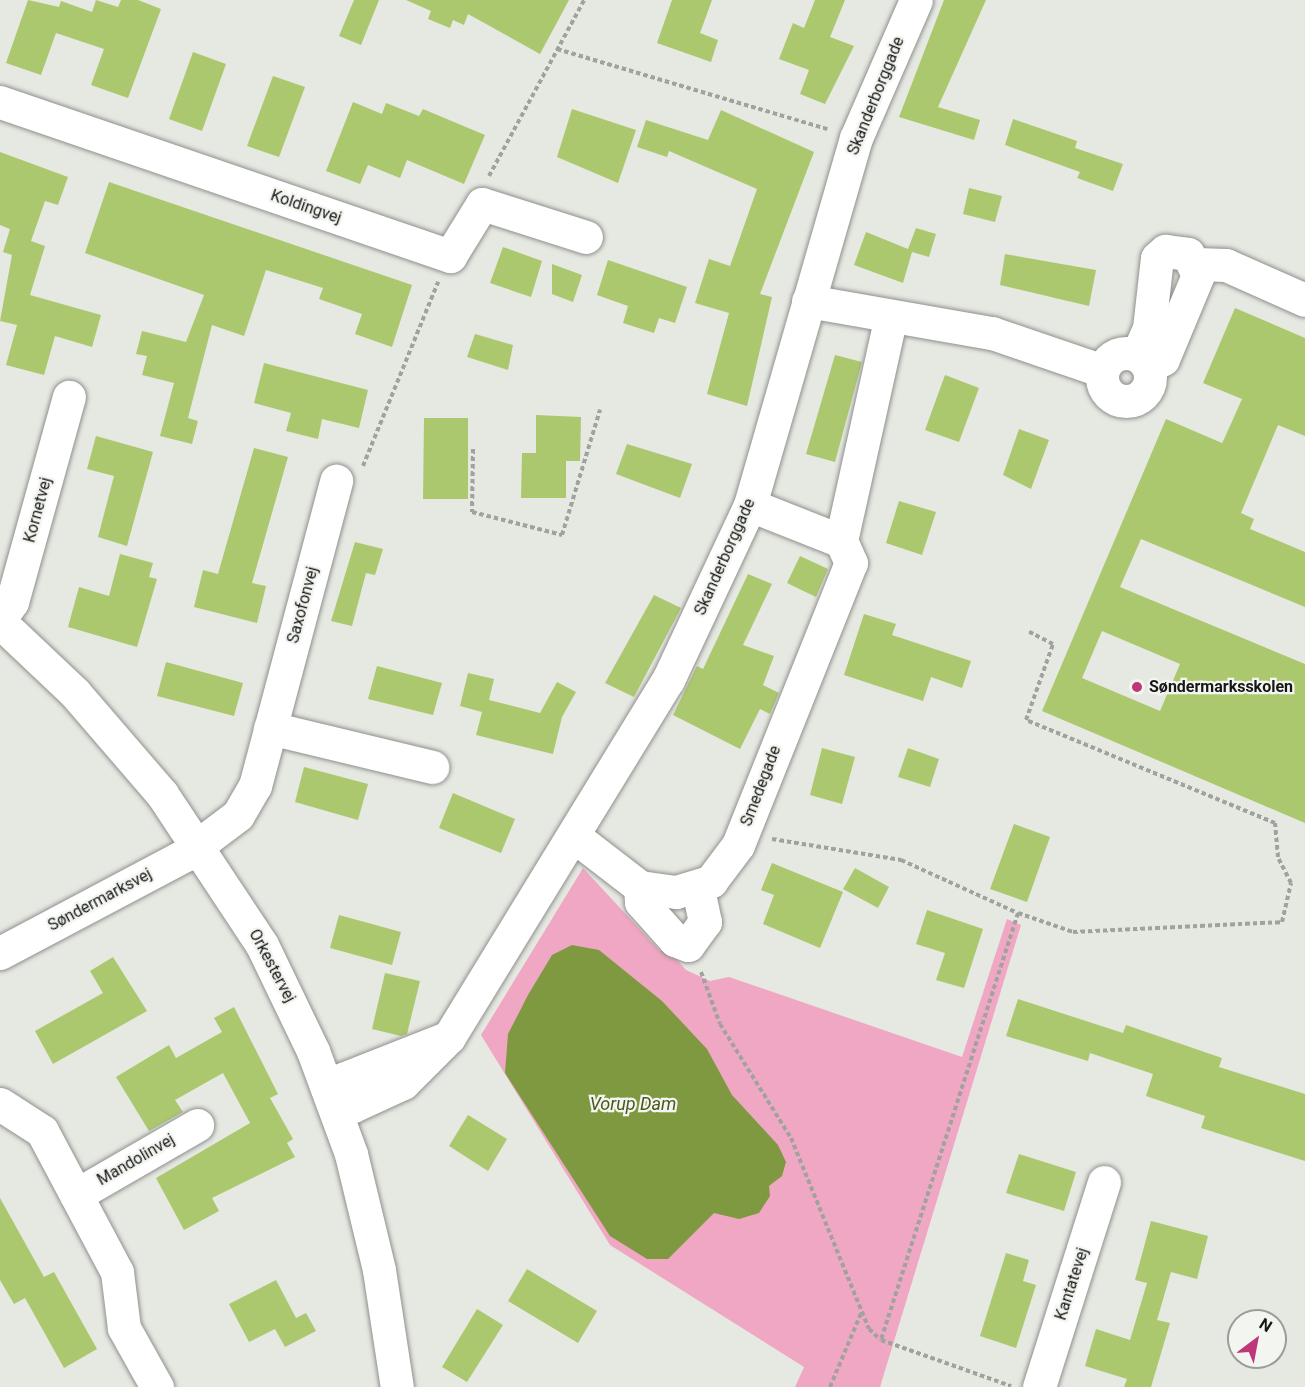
<!DOCTYPE html>
<meta charset="utf-8">
<style>
body{margin:0}
#map{position:relative;width:1305px;height:1387px;overflow:hidden;background:#e6e8e2;font-family:Roboto,sans-serif}
div>[style]{position:absolute}
[style*='--x']{left:calc(var(--x)*1px);top:calc(var(--y)*1px);width:calc(var(--w)*1px);rotate:calc(var(--a)*1deg)}
.green>*{inset:0;background:#f0a7c3}
.water>*{inset:0;background:#7f9941}
.building>*{inset:0;background:#acc86f}
.path>*{height:4px;margin-top:-2px;transform-origin:0;background:repeating-linear-gradient(90deg,#a0a29d 0 4.5px,transparent 0 7.5px)}
.roads{filter:drop-shadow(0 0 2px #8f918c) drop-shadow(0 0 2px #8f918c)}
.minor>*{height:33px;margin:-16.5px;padding:0 16.5px;transform-origin:16.5px;border-radius:16.5px;background:#fff}
.minor>.ring{margin:-16.5px;padding:0;box-sizing:content-box;background:none;border:33px solid #fff;border-radius:50%}
.dots>*{width:16px;height:16px;translate:-50% -50%;box-sizing:border-box;border:3px solid #f3f5f0;border-radius:50%}
span{translate:-50% -50%;white-space:nowrap;text-align:center;line-height:1.15;-webkit-text-stroke:4.5px #f3f5f0;paint-order:stroke}
.street-label{font-size:16px;color:#171816}
.poi-label{font-size:16px;color:#171816;font-weight:700}
.left{translate:0 -50%;text-align:left}
.water-label{font-size:18px;color:#48591a;font-style:italic}
.north{position:absolute;left:1227px;top:1309px;width:60px;height:60px;box-sizing:border-box;background:#f3f5f0;border:2px solid #9b9d99;border-radius:50%;rotate:32deg;font-size:16px;font-weight:700;line-height:24px;text-align:center;color:#171816}
.north::after{content:'';display:block;margin:auto;width:21px;height:27px;background:#be3778;clip-path:polygon(50% 0,100% 100%,50% 72%,0 100%)}
</style>
<div id="map">
<div class="green">
<i style="clip-path:polygon(583px 868px,660px 951px,668px 950px,686px 970px,710px 981px,729px 977px,962px 1057px,1007px 919px,1021px 925px,880px 1387px,795px 1387px,804px 1367px,610px 1245px,481px 1035px)"></i>
</div>
<div class="water">
<i style="clip-path:polygon(572px 945px,599px 950px,662px 1001px,707px 1049px,732px 1095px,778px 1145px,786px 1162px,782px 1176px,769px 1186px,770px 1196px,759px 1213px,739px 1219px,714px 1213px,668px 1259px,647px 1259px,610px 1236px,505px 1073px,508px 1034px,528px 995px,552px 955px)"></i>
</div>
<div class="building">
<i style="clip-path:polygon(28px 0,59px 7px,61px 1px,92px 12px,96px 0,118px 7px,121px 0,138px 0,161px 9px,128px 98px,91px 85px,104px 49px,56px 33px,41px 75px,6px 63px)"></i>
<i style="clip-path:polygon(354px 0,379px 0,361px 45px,339px 36px)"></i>
<i style="clip-path:polygon(406px 0,569px 0,540px 54px,468px 14px,464px 25px,453px 20px,450px 28px,428px 19px,431px 11px)"></i>
<i style="clip-path:polygon(672px 0,712px 0,700px 33px,718px 40px,711px 62px,657px 43px)"></i>
<i style="clip-path:polygon(815px 0,845px 0,830px 37px,854px 46px,825px 104px,800px 94px,809px 70px,779px 59px,793px 23px,804px 28px)"></i>
<i style="clip-path:polygon(944px 0,986px 0,938px 107px,980px 120px,974px 140px,899px 117px)"></i>
<i style="clip-path:polygon(193px 52px,226px 64px,202px 131px,169px 119px)"></i>
<i style="clip-path:polygon(273px 76px,305px 87px,279px 157px,247px 146px)"></i>
<i style="clip-path:polygon(353px 102px,382px 114px,386px 103px,419px 116px,423px 109px,485px 135px,464px 184px,407px 160px,400px 178px,368px 165px,360px 184px,326px 171px)"></i>
<i style="clip-path:polygon(572px 109px,636px 130px,618px 183px,557px 157px)"></i>
<i style="clip-path:polygon(721px 110px,814px 152px,760px 294px,772px 297px,747px 406px,707px 394px,729px 313px,695px 303px,709px 259px,730px 266px,757px 189px,669px 151px,667px 157px,637px 147px,646px 120px,708px 140px)"></i>
<i style="clip-path:polygon(1013px 119px,1077px 141px,1075px 148px,1123px 164px,1113px 191px,1077px 178px,1080px 172px,1005px 145px)"></i>
<i style="clip-path:polygon(0 152px,68px 177px,58px 205px,45px 201px,31px 241px,45px 246px,30px 295px,101px 315px,92px 347px,55px 336px,44px 375px,6px 365px,17px 325px,0 321px,12px 255px,3px 252px,10px 229px,0 225px)"></i>
<i style="clip-path:polygon(109px 182px,412px 285px,392px 347px,355px 334px,362px 314px,319px 299px,323px 288px,266px 270px,244px 336px,212px 325px,188px 418px,198px 421px,192px 444px,160px 436px,174px 383px,142px 375px,147px 356px,136px 354px,142px 331px,186px 342px,204px 295px,85px 253px)"></i>
<i style="clip-path:polygon(969px 188px,1002px 196px,995px 222px,963px 214px)"></i>
<i style="clip-path:polygon(916px 228px,936px 234px,929px 257px,912px 252px,903px 283px,854px 265px,866px 232px,908px 249px)"></i>
<i style="clip-path:polygon(503px 247px,542px 261px,531px 297px,490px 283px)"></i>
<i style="clip-path:polygon(1005px 254px,1096px 270px,1089px 306px,1000px 285px)"></i>
<i style="clip-path:polygon(608px 260px,687px 287px,675px 323px,659px 318px,654px 333px,623px 323px,628px 306px,597px 295px)"></i>
<i style="clip-path:polygon(552px 264px,582px 275px,573px 302px,552px 294px)"></i>
<i style="clip-path:polygon(evenodd,1235px 308px,1305px 338px,1305px 436px,1278px 425px,1241px 513px,1254px 519px,1250px 529px,1305px 552px,1305px 607px,1141px 539px,1120px 587px,1305px 664px,1305px 823px,1042px 711px,1166px 419px,1222px 443px,1225px 437px,1242px 399px,1203px 383px,1235px 308px,1102px 631px,1180px 664px,1160px 711px,1082px 678px,1102px 631px)"></i>
<i style="clip-path:polygon(475px 334px,513px 345px,508px 370px,467px 357px)"></i>
<i style="clip-path:polygon(835px 355px,862px 362px,835px 462px,806px 454px)"></i>
<i style="clip-path:polygon(264px 363px,368px 390px,359px 428px,322px 419px,318px 439px,286px 431px,291px 413px,254px 403px)"></i>
<i style="clip-path:polygon(945px 375px,979px 388px,959px 442px,925px 430px)"></i>
<i style="clip-path:polygon(536px 415px,581px 417px,580px 461px,566px 461px,566px 498px,521px 498px,522px 453px,536px 453px)"></i>
<i style="clip-path:polygon(424px 418px,468px 418px,468px 499px,423px 499px)"></i>
<i style="clip-path:polygon(1019px 429px,1049px 440px,1031px 489px,1003px 475px)"></i>
<i style="clip-path:polygon(96px 436px,153px 452px,127px 546px,98px 537px,114px 476px,87px 469px)"></i>
<i style="clip-path:polygon(627px 444px,692px 464px,680px 498px,616px 474px)"></i>
<i style="clip-path:polygon(254px 448px,288px 457px,252px 583px,266px 586px,257px 623px,194px 607px,203px 570px,218px 574px)"></i>
<i style="clip-path:polygon(899px 501px,936px 512px,922px 555px,886px 543px)"></i>
<i style="clip-path:polygon(355px 542px,383px 549px,375px 575px,366px 573px,352px 626px,331px 621px)"></i>
<i style="clip-path:polygon(120px 554px,153px 563px,149px 577px,157px 579px,137px 647px,68px 627px,79px 587px,109px 596px)"></i>
<i style="clip-path:polygon(800px 556px,828px 569px,816px 597px,787px 583px)"></i>
<i style="clip-path:polygon(748px 574px,772px 584px,743px 645px,774px 656px,763px 685px,779px 693px,770px 714px,760px 709px,740px 749px,673px 715px,697px 666px,703px 669px)"></i>
<i style="clip-path:polygon(654px 595px,681px 608px,634px 697px,605px 683px)"></i>
<i style="clip-path:polygon(864px 614px,896px 624px,892px 635px,971px 661px,962px 688px,931px 677px,923px 701px,844px 675px)"></i>
<i style="clip-path:polygon(166px 662px,243px 683px,234px 716px,157px 696px)"></i>
<i style="clip-path:polygon(377px 666px,442px 683px,433px 715px,368px 699px)"></i>
<i style="clip-path:polygon(468px 673px,494px 679px,489px 700px,540px 713px,557px 682px,576px 692px,562px 717px,553px 754px,476px 735px,482px 712px,460px 706px)"></i>
<i style="clip-path:polygon(822px 748px,855px 757px,842px 804px,810px 795px)"></i>
<i style="clip-path:polygon(908px 748px,939px 759px,930px 787px,898px 777px)"></i>
<i style="clip-path:polygon(304px 767px,368px 784px,358px 820px,295px 802px)"></i>
<i style="clip-path:polygon(453px 793px,515px 819px,501px 853px,439px 828px)"></i>
<i style="clip-path:polygon(1014px 824px,1050px 837px,1027px 902px,990px 889px)"></i>
<i style="clip-path:polygon(772px 863px,843px 892px,820px 948px,763px 924px,774px 895px,761px 890px)"></i>
<i style="clip-path:polygon(855px 868px,889px 887px,878px 908px,843px 889px)"></i>
<i style="clip-path:polygon(927px 910px,983px 929px,964px 988px,936px 980px,945px 953px,916px 944px)"></i>
<i style="clip-path:polygon(339px 915px,401px 932px,392px 965px,330px 948px)"></i>
<i style="clip-path:polygon(113px 957px,147px 1011px,53px 1064px,35px 1031px,103px 993px,90px 971px)"></i>
<i style="clip-path:polygon(385px 973px,420px 981px,407px 1034px,401px 1036px,372px 1029px)"></i>
<i style="clip-path:polygon(1018px 999px,1123px 1033px,1126px 1025px,1222px 1058px,1219px 1067px,1305px 1094px,1305px 1161px,1201px 1128px,1205px 1116px,1146px 1096px,1153px 1074px,1090px 1053px,1088px 1061px,1006px 1036px)"></i>
<i style="clip-path:polygon(234px 1007px,278px 1094px,270px 1098px,293px 1139px,287px 1143px,295px 1157px,212px 1198px,219px 1211px,184px 1230px,156px 1178px,250px 1123px,223px 1073px,175px 1100px,183px 1112px,149px 1131px,116px 1077px,169px 1045px,176px 1058px,222px 1032px,214px 1018px)"></i>
<i style="clip-path:polygon(468px 1115px,507px 1139px,488px 1171px,449px 1146px)"></i>
<i style="clip-path:polygon(1019px 1154px,1076px 1172px,1064px 1211px,1006px 1193px)"></i>
<i style="clip-path:polygon(0 1198px,44px 1277px,54px 1272px,97px 1349px,64px 1368px,25px 1298px,14px 1304px,0 1280px)"></i>
<i style="clip-path:polygon(1151px 1221px,1208px 1236px,1197px 1279px,1171px 1272px,1157px 1320px,1170px 1323px,1151px 1387px,1124px 1387px,1127px 1379px,1085px 1366px,1096px 1329px,1130px 1340px,1147px 1283px,1135px 1280px)"></i>
<i style="clip-path:polygon(1006px 1253px,1029px 1260px,1023px 1281px,1036px 1285px,1016px 1348px,980px 1336px)"></i>
<i style="clip-path:polygon(527px 1269px,597px 1311px,578px 1343px,508px 1301px)"></i>
<i style="clip-path:polygon(276px 1280px,296px 1318px,306px 1313px,316px 1331px,285px 1347px,275px 1329px,249px 1342px,229px 1304px)"></i>
<i style="clip-path:polygon(477px 1309px,503px 1325px,467px 1382px,442px 1367px)"></i>
</div>
<div class="path">
<i style="--x:557;--y:49;--w:282;--a:16.5"></i>
<i style="--x:489;--y:176;--w:200;--a:-61.6"></i>
<i style="--x:473;--y:449;--w:63;--a:90.9"></i>
<i style="--x:472;--y:512;--w:93;--a:14.3"></i>
<i style="--x:562;--y:535;--w:131;--a:-73.1"></i>
<i style="--x:363;--y:466;--w:199;--a:-67.8"></i>
<i style="--x:772;--y:839;--w:131;--a:9.2"></i>
<i style="--x:901;--y:860;--w:128;--a:24.4"></i>
<i style="--x:1018;--y:913;--w:448;--a:107.8"></i>
<i style="--x:1018;--y:913;--w:58;--a:19.1"></i>
<i style="--x:1073;--y:932;--w:209;--a:-2.7"></i>
<i style="--x:1282;--y:922;--w:40;--a:-77"></i>
<i style="--x:1291;--y:883;--w:29;--a:-117"></i>
<i style="--x:1278;--y:857;--w:34;--a:-95"></i>
<i style="--x:1275;--y:823;--w:269;--a:-157.5"></i>
<i style="--x:1026;--y:720;--w:81;--a:-70.4"></i>
<i style="--x:1053;--y:644;--w:29;--a:-153"></i>
<i style="--x:701;--y:972;--w:55;--a:69.9"></i>
<i style="--x:720;--y:1024;--w:134;--a:58.1"></i>
<i style="--x:791;--y:1138;--w:206;--a:67.8"></i>
<i style="--x:869;--y:1329;--w:16;--a:43"></i>
<i style="--x:881;--y:1340;--w:138;--a:19.5"></i>
<i style="--x:830;--y:1387;--w:82;--a:-67.2"></i>
</div>
<div class="roads">
<div class="minor">
<i style="--x:0;--y:102;--w:476;--a:18.9"></i>
<i style="--x:450;--y:256;--w:61;--a:-58.4"></i>
<i style="--x:482;--y:204;--w:109;--a:17.6"></i>
<i style="--x:1197;--y:264;--w:29;--a:2"></i>
<i style="--x:1226;--y:265;--w:86;--a:23.9"></i>
<i style="--x:808;--y:301;--w:187;--a:9.9"></i>
<i style="--x:992;--y:333;--w:117;--a:18.9"></i>
<i class="ring" style="left:1102px;top:353px;width:15px;height:15px"></i>
<i style="--x:1137;--y:355;--w:30;--a:-66"></i>
<i style="--x:1149;--y:328;--w:70;--a:-83.5"></i>
<i style="--x:1157;--y:258;--w:11;--a:-41"></i>
<i style="--x:1165;--y:251;--w:23;--a:7"></i>
<i style="--x:1188;--y:254;--w:23;--a:65"></i>
<i style="--x:1198;--y:275;--w:91;--a:112.6"></i>
<i style="--x:1163;--y:359;--w:16;--a:153"></i>
<i style="--x:750;--y:505;--w:98;--a:21.6"></i>
<i style="--x:0;--y:619;--w:21;--a:-55"></i>
<i style="--x:12;--y:602;--w:213;--a:-74.5"></i>
<i style="--x:0;--y:622;--w:103;--a:43.4"></i>
<i style="--x:75;--y:693;--w:133;--a:49.3"></i>
<i style="--x:162;--y:794;--w:181;--a:56.5"></i>
<i style="--x:262;--y:945;--w:118;--a:64.3"></i>
<i style="--x:313;--y:1051;--w:110;--a:69.7"></i>
<i style="--x:351;--y:1154;--w:119;--a:76.4"></i>
<i style="--x:379;--y:1270;--w:118;--a:81.3"></i>
<i style="--x:270;--y:728;--w:167;--a:13.5"></i>
<i style="--x:575;--y:837;--w:82;--a:37.6"></i>
<i style="--x:640;--y:887;--w:36;--a:8"></i>
<i style="--x:676;--y:892;--w:37;--a:-17"></i>
<i style="--x:711;--y:881;--w:45;--a:-53.1"></i>
<i style="--x:738;--y:845;--w:304;--a:-68.2"></i>
<i style="--x:851;--y:563;--w:24;--a:-114"></i>
<i style="--x:841;--y:541;--w:230;--a:-77.5"></i>
<i style="--x:640;--y:887;--w:15;--a:86"></i>
<i style="--x:641;--y:902;--w:51;--a:48.2"></i>
<i style="--x:675;--y:940;--w:14;--a:21"></i>
<i style="--x:688;--y:945;--w:29;--a:-54"></i>
<i style="--x:705;--y:922;--w:35;--a:-102"></i>
<i style="--x:0;--y:953;--w:209;--a:-27.9"></i>
<i style="--x:185;--y:855;--w:66;--a:-37"></i>
<i style="--x:238;--y:815;--w:34;--a:-60"></i>
<i style="--x:255;--y:786;--w:316;--a:-75.1"></i>
<i style="--x:449;--y:1037;--w:114;--a:158.4"></i>
<i style="--x:343;--y:1079;--w:22;--a:124"></i>
<i style="--x:331;--y:1097;--w:24;--a:22"></i>
<i style="--x:353;--y:1106;--w:55;--a:-24.7"></i>
<i style="--x:403;--y:1083;--w:65;--a:-45"></i>
<i style="--x:449;--y:1037;--w:419;--a:-58.5"></i>
<i style="--x:668;--y:680;--w:193;--a:-64.9"></i>
<i style="--x:750;--y:505;--w:382;--a:-73.9"></i>
<i style="--x:856;--y:138;--w:150;--a:-66.5"></i>
<i style="--x:0;--y:1104;--w:50;--a:32.7"></i>
<i style="--x:42;--y:1131;--w:160;--a:62"></i>
<i style="--x:117;--y:1272;--w:56;--a:82.9"></i>
<i style="--x:124;--y:1328;--w:68;--a:60.8"></i>
<i style="--x:76;--y:1195;--w:140;--a:-30"></i>
<i style="--x:1039;--y:1387;--w:215;--a:-72.4"></i>
</div>
</div>
<div class="dots">
<i style="left:1137px;top:687px;background:#be3778"></i>
</div>
<div class="street-label">
<span style="left:876px;top:96px;rotate:-68deg">Skanderborggade</span>
<span style="left:306px;top:207px;rotate:19deg">Koldingvej</span>
<span style="left:38px;top:510px;rotate:-75deg">Kornetvej</span>
<span style="left:725px;top:557px;rotate:-66deg">Skanderborggade</span>
<span style="left:303px;top:605px;rotate:-75deg">Saxofonvej</span>
<span style="left:761px;top:786px;rotate:-69deg">Smedegade</span>
<span style="left:100px;top:900px;rotate:-28deg">Søndermarksvej</span>
<span style="left:272px;top:966px;rotate:62deg">Orkestervej</span>
<span style="left:136px;top:1160px;rotate:-30deg">Mandolinvej</span>
<span style="left:1072px;top:1284px;rotate:-72deg">Kantatevej</span>
</div>
<div class="poi-label">
<span class="left" style="left:1149px;top:687px">Søndermarksskolen</span>
</div>
<div class="water-label">
<span style="left:633px;top:1104px">Vorup Dam</span>
</div>
<div class="north">N</div>
</div>
